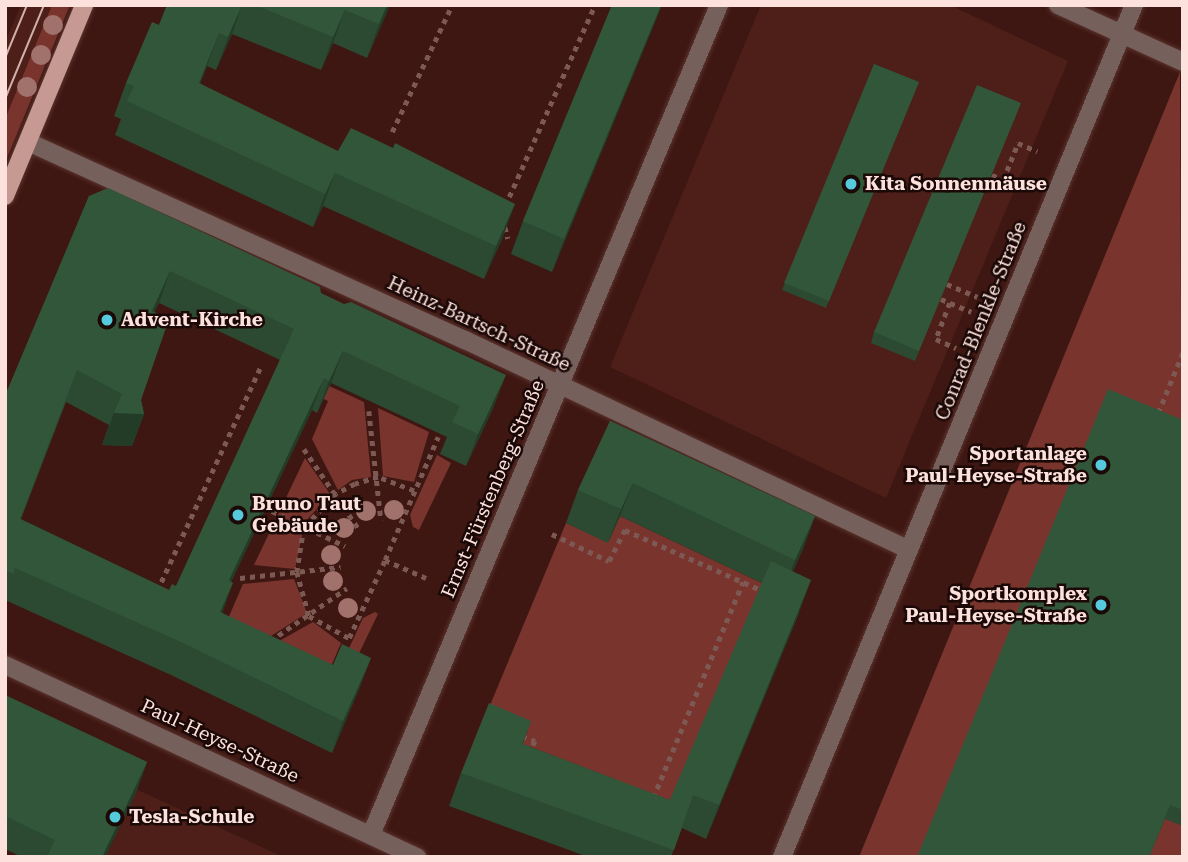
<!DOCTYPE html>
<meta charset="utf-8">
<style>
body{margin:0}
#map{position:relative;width:1188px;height:862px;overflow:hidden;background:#3f1712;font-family:"Roboto Serif",serif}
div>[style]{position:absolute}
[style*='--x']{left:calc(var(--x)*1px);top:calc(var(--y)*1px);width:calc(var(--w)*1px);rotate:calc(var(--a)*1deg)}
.built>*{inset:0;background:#4e1e18}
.green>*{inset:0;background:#79352d}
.path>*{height:4.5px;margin-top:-2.25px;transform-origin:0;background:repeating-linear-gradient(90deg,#7d5954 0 5px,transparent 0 10px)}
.roads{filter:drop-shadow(0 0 2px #5a332e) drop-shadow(0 0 2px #5a332e)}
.minor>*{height:18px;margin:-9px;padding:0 9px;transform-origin:9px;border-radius:9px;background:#75605c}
.major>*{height:18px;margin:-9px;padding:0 9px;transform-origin:9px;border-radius:9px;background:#c69992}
.tram>*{height:2px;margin:-1px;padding:0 1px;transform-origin:1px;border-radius:1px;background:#cfb0ab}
.trees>*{width:20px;height:20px;margin:-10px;border-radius:50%;background:#a1726c}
.wall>*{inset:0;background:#2b4a31}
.shaded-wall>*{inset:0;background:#233c28}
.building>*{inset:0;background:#325639}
.dots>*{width:19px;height:19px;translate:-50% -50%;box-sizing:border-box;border:4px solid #1a0907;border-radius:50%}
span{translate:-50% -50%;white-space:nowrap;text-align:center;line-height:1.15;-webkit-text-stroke:5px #1a0907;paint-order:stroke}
.poi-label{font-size:19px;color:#fde1dc;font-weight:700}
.left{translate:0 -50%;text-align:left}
.right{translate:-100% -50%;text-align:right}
.street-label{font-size:19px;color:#fde1dc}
.frame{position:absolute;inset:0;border:7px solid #fde1dc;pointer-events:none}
</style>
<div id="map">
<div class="built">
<i style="clip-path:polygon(21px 5px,52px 5px,5px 119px,5px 42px)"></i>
<i style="clip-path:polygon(761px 5px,950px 5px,1068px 61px,886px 498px,610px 367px)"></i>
<i style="clip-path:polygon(62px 755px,283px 857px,14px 857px)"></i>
</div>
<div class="green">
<i style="clip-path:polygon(52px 5px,70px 5px,5px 163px,5px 119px)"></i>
<i style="clip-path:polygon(1180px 72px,1183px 857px,859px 857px)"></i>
<i style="clip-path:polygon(327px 385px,364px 402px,371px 477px,352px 480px,338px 490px,312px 439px,328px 401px,320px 397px)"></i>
<i style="clip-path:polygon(378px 408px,429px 432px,414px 482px,383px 476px)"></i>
<i style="clip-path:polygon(437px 455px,451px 463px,419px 530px,413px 527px,410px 515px)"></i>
<i style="clip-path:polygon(305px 458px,330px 494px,305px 522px,295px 569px,254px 565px)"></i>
<i style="clip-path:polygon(620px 516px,764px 584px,660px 834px,483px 722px,566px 523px,608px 542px)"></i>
<i style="clip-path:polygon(294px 579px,307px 613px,249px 650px,227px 621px,243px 584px)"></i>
<i style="clip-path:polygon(375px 612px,378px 614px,350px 672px,340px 668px,363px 618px)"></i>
<i style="clip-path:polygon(313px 622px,341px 643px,327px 676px,256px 654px)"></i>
</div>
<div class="path">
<i style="--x:392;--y:132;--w:140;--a:-64.7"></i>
<i style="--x:992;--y:175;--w:33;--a:23"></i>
<i style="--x:1003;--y:180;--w:40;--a:-68"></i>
<i style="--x:1018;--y:143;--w:21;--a:23"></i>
<i style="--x:505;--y:206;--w:220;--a:-65.9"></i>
<i style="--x:505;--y:227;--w:12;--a:76"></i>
<i style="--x:947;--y:284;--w:33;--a:23"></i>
<i style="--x:941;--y:299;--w:33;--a:23"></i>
<i style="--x:950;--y:303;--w:39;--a:111"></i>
<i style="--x:936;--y:339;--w:22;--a:24"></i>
<i style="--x:369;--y:411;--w:110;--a:83.7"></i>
<i style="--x:1158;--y:413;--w:66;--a:-67.7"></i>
<i style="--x:304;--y:449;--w:96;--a:55.6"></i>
<i style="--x:414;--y:491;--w:39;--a:-159"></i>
<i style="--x:378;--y:477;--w:24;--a:163"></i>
<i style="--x:355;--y:484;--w:21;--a:152"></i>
<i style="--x:336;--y:494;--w:47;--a:133.3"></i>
<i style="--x:304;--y:528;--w:45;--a:99"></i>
<i style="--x:297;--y:572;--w:46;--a:74.7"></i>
<i style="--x:309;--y:616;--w:46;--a:28.8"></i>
<i style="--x:349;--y:638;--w:86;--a:-65.2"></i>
<i style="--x:385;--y:560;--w:134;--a:-66.7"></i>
<i style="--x:272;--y:511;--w:81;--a:25.6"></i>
<i style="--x:552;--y:534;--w:63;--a:25.3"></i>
<i style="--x:609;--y:561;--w:35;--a:-63"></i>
<i style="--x:625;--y:530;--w:149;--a:23.8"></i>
<i style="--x:385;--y:560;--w:45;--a:23.7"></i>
<i style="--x:240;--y:578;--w:101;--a:-6.3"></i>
<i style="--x:157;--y:591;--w:248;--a:-65.2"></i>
<i style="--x:270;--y:641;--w:93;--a:-34.5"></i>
<i style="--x:522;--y:736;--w:14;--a:21"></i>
<i style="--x:535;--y:741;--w:13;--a:113"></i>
<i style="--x:653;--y:798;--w:234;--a:-67.4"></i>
</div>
<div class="roads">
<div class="minor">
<i style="--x:1058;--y:5;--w:137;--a:24.5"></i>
<i style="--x:28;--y:142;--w:480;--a:24.4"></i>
<i style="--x:465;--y:340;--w:491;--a:25.3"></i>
<i style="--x:5;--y:665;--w:455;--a:25"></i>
<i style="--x:371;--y:835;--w:900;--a:-67.25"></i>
<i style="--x:782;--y:857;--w:922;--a:-67.55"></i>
</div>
<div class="major">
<i style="--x:5;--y:196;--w:207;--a:-67.5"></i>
</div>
</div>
<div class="tram">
<i style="--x:5;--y:58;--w:57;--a:-67.5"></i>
<i style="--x:5;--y:99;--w:102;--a:-67.5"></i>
</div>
<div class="trees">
<i style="left:53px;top:25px"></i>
<i style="left:41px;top:55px"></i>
<i style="left:27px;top:87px"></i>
<i style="left:394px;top:510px"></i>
<i style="left:366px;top:511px"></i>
<i style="left:344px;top:528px"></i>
<i style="left:331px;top:555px"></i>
<i style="left:333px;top:581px"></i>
<i style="left:348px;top:608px"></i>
</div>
<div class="wall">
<i style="clip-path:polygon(167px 5px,390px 5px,367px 58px,333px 43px,321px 70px,232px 34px,216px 70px,207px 66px,200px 84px,503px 237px,484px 279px,323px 206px,313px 227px,115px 135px,121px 119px,114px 116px,126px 83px,159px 25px)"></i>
<i style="clip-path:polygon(612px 5px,662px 5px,552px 272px,511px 254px,523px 221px)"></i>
<i style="clip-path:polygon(874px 64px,919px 82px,826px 308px,782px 290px)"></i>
<i style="clip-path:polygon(1021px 103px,915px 361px,871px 343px,874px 332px)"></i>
<i style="clip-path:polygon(evenodd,89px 196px,321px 293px,494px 406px,466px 466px,440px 454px,447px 437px,331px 383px,317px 413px,312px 410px,231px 582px,222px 613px,333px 665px,371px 658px,359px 689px,332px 753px,171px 675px,5px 600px,5px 396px,89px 196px,159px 303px,280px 360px,176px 586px,169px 590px,21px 519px,66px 402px,109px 425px,102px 445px,132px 446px,144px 414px,141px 400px,154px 312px,159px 303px)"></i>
<i style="clip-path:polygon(1183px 420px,1183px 826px,1165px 819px,1149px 857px,917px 857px)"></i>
<i style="clip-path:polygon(610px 421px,815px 516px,803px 549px,793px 571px,799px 613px,706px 839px,682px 828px,671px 857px,588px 857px,449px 806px,461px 773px,531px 721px,523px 744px,670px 800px,762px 583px,620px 516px,608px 543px,566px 523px,578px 490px)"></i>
<i style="clip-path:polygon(5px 695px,147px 762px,137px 790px,105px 857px,22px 857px,5px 849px)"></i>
</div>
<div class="shaded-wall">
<i style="clip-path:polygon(242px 5px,232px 34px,216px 70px,228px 37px)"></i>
<i style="clip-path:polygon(387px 5px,390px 5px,367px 58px,379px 24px)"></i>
<i style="clip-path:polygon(661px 5px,662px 5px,552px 272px,564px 239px)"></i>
<i style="clip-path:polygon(345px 10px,333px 43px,321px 70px,333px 37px)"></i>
<i style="clip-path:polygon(219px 33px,207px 66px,187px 116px,199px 83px)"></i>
<i style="clip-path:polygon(335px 173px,323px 206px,313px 227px,325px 194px)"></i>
<i style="clip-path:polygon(515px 204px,503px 237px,484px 279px,496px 246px)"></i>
<i style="clip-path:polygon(170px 271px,159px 303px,140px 343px,152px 311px)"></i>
<i style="clip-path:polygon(343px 351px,331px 383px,317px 413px,329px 381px)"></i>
<i style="clip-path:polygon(506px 375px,494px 406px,466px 466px,478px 434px)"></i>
<i style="clip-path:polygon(324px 378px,312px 410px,217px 612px,229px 580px)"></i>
<i style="clip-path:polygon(114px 413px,144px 414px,132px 446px,102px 445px)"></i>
<i style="clip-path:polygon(633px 483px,620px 516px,608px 543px,621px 509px)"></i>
<i style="clip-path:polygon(815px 516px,803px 549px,783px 593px,795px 560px)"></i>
<i style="clip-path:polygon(811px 580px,799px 613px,706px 839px,719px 805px)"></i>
<i style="clip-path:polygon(233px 583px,222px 614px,220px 612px)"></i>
<i style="clip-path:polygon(371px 658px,359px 689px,332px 753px,343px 721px)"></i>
<i style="clip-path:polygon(147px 762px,137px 790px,105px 857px,102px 857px)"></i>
</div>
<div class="building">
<i style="clip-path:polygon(167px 5px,242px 5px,228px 37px,219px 33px,199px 83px,338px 151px,351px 128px,393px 148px,395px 143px,515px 204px,496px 246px,335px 173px,325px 194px,127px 101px,134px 86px,126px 83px,152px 22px,159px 25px)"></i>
<i style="clip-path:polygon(255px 5px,387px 5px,379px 24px,345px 10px,333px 37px)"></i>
<i style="clip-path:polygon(612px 5px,661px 5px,564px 239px,523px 221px)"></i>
<i style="clip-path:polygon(874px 64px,919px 82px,829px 301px,784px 283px)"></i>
<i style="clip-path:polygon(977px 85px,1021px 103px,919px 351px,874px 332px)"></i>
<i style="clip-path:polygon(evenodd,108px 188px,320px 287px,321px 293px,344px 304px,351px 302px,506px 375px,478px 434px,452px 422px,460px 406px,343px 351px,329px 381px,324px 378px,229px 580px,233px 583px,220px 612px,333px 665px,342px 644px,371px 658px,343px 721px,183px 643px,15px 568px,13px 574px,5px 570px,5px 396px,89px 196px,108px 188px,170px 271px,294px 329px,176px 586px,172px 584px,169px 590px,20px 519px,77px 370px,122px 394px,114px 413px,144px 414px,141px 400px,169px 319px,152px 311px,170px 271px)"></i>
<i style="clip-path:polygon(1108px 389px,1183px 420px,1183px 810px,1170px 805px,1149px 857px,917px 857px)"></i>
<i style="clip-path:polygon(610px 421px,815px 516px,795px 560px,633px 483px,621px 509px,578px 490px)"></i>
<i style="clip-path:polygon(771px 561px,811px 580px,719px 805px,693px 795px,674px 850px,461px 773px,489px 703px,531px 721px,522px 744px,670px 800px)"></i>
<i style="clip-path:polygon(5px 695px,147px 762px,102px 857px,47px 857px,55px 840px,5px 816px)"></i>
</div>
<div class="dots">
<i style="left:851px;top:184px;background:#54cadc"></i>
<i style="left:107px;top:320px;background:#54cadc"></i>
<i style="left:1101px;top:465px;background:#54cadc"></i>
<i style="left:238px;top:515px;background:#54cadc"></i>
<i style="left:1101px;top:605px;background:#54cadc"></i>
<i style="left:115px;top:817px;background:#54cadc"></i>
</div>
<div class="poi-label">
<span class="left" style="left:865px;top:184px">Kita Sonnenmäuse</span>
<span class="left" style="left:121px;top:320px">Advent-Kirche</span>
<span class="right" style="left:1087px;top:465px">Sportanlage<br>Paul-Heyse-Straße</span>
<span class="left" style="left:252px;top:515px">Bruno Taut<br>Gebäude</span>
<span class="right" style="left:1087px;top:605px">Sportkomplex<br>Paul-Heyse-Straße</span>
<span class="left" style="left:129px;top:817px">Tesla-Schule</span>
</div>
<div class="street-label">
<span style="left:981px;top:321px;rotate:-68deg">Conrad-Blenkle-Straße</span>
<span style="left:479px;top:324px;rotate:25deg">Heinz-Bartsch-Straße</span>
<span style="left:493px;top:489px;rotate:-67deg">Ernst-Fürstenberg-Straße</span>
<span style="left:220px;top:741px;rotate:25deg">Paul-Heyse-Straße</span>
</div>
<div class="frame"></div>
</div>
